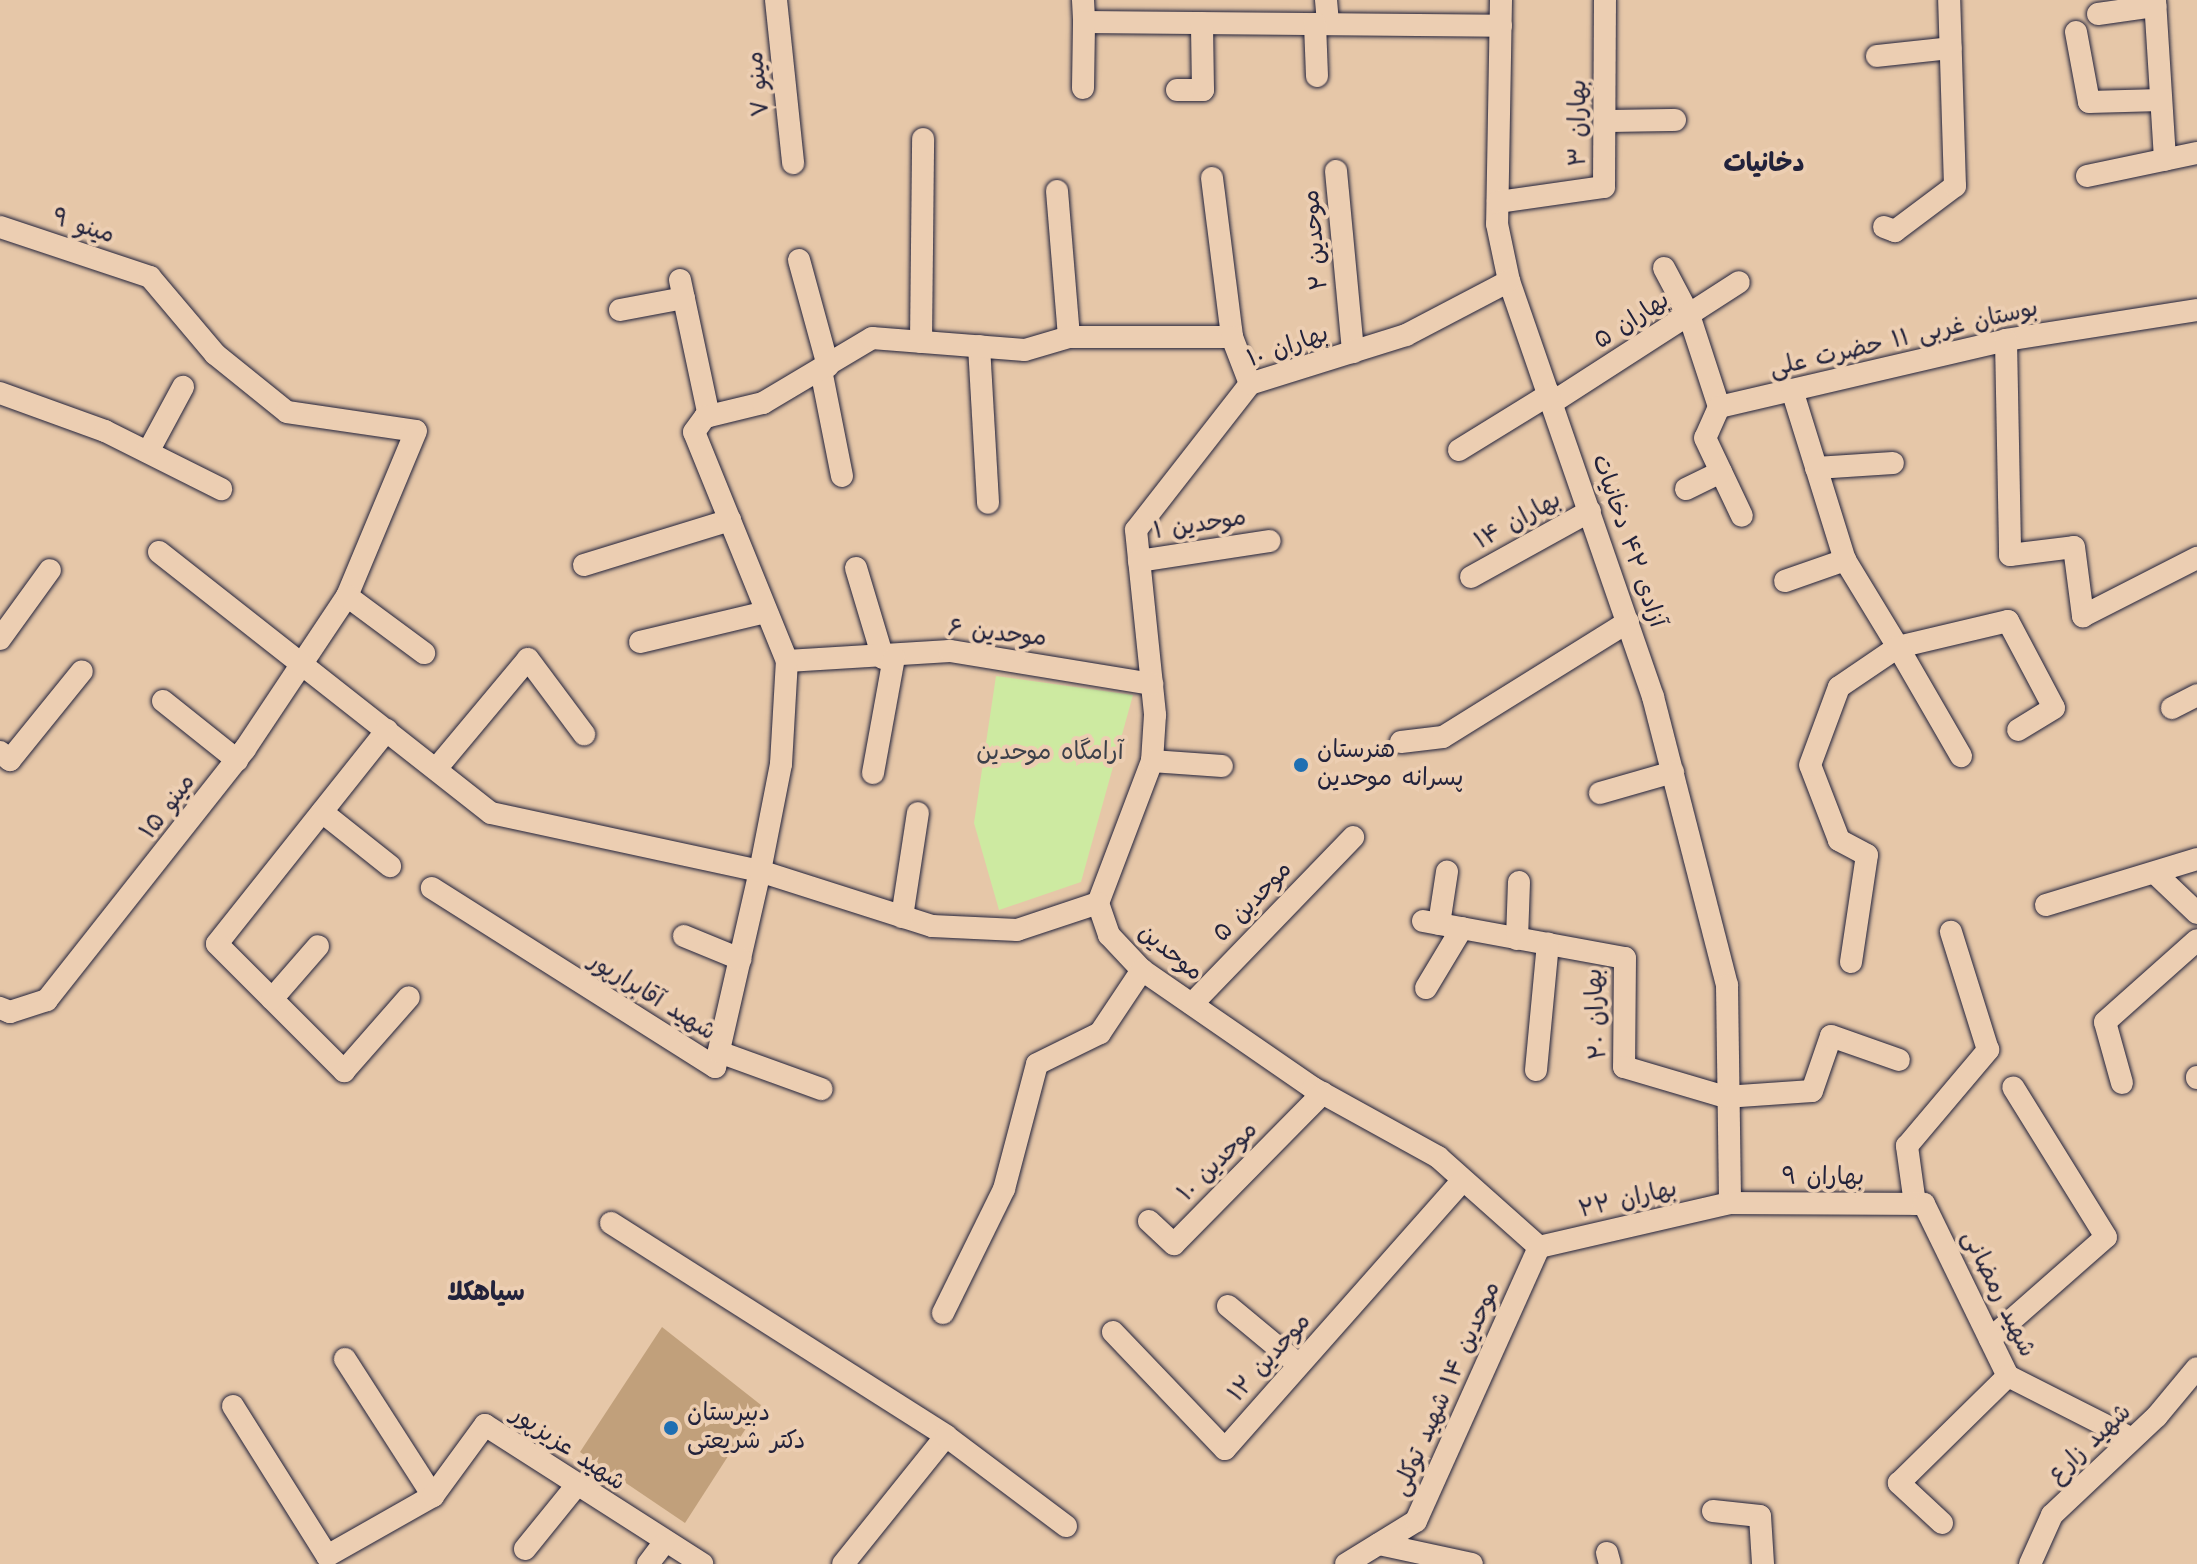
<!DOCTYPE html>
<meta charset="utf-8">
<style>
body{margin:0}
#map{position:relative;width:2197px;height:1564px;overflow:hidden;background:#e6c7a8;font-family:Kalam,"Playpen Sans Arabic",sans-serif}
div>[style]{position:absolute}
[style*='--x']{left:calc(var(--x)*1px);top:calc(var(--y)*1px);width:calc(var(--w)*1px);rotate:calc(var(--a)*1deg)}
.green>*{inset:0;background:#cdeaa1}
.building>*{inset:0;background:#c1a07b}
.roads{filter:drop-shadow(0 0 2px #22223b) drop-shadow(0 0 2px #22223b)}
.minor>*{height:22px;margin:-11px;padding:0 11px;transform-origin:11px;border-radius:11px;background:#ecceb2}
.dots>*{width:22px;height:22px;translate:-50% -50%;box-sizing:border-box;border:4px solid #ecceb2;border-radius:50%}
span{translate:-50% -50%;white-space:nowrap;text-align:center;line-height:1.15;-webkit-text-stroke:8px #ecceb2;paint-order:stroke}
.street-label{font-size:24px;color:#22223b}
.poi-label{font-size:24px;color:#22223b}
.left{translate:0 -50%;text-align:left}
.park-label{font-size:24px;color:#3c404a}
.neighbourhood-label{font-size:26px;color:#22223b;font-weight:700}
</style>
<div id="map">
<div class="green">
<i style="clip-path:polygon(996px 676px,1133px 695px,1081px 882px,999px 910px,974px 823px)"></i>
</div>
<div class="building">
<i style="clip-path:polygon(662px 1327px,761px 1405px,685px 1523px,580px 1452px)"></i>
</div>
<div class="roads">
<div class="minor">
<i style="--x:776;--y:0;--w:164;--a:84"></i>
<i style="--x:1083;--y:0;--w:22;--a:87"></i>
<i style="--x:1084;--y:22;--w:417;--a:0.5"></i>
<i style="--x:1326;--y:0;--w:24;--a:85"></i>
<i style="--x:1501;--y:0;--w:224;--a:91"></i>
<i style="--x:1497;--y:224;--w:58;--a:78.1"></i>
<i style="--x:1509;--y:281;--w:440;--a:70.9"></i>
<i style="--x:1653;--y:697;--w:297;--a:75.6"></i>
<i style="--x:1727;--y:985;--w:218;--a:89.2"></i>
<i style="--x:2155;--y:0;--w:160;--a:86.4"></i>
<i style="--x:2098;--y:14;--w:58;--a:-8"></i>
<i style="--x:1315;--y:24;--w:52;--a:87.8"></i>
<i style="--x:2076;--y:32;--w:71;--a:79.5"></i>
<i style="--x:2089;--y:102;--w:72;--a:-1.6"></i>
<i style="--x:1877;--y:56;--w:74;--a:-6.2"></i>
<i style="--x:1083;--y:88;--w:66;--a:-89.1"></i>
<i style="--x:1177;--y:90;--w:26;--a:0"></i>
<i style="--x:1203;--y:90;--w:67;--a:-90.9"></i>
<i style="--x:1605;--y:121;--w:70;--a:-0.8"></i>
<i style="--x:1336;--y:171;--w:182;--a:84.6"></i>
<i style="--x:2087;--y:176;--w:112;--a:-11.8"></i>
<i style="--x:1212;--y:178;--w:160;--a:82.8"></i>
<i style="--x:1057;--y:191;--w:146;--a:85.3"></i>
<i style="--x:1498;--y:202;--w:107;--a:-8.1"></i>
<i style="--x:1604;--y:187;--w:187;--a:-89.7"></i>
<i style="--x:0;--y:227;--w:158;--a:18.4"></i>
<i style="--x:150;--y:277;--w:101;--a:49.8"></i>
<i style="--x:215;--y:354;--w:92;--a:38.9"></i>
<i style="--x:287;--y:412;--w:130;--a:8.4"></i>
<i style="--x:416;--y:431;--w:179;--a:112.7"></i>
<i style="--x:347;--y:596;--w:184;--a:123.7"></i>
<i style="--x:245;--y:749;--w:320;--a:128.3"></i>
<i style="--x:47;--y:1000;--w:39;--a:162"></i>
<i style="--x:10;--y:1012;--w:11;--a:-158"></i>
<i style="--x:1884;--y:227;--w:12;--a:20"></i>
<i style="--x:1895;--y:231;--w:75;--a:-36.9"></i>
<i style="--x:1955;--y:186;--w:186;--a:-91.8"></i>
<i style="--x:799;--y:260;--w:110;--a:74.7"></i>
<i style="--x:1664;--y:268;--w:53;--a:62"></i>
<i style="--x:1689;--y:315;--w:97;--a:71.9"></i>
<i style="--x:1719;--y:407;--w:295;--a:-13.1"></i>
<i style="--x:2006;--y:340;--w:193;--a:-8.9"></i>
<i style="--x:680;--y:280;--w:139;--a:78"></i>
<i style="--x:1509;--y:281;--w:116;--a:152.3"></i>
<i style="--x:1406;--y:335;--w:164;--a:162.6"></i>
<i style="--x:1250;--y:384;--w:185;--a:128"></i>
<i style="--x:1136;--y:530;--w:186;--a:84.1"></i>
<i style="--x:1155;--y:715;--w:46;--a:93.7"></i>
<i style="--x:1152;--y:761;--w:152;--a:110.8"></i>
<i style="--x:1098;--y:903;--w:34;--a:71"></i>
<i style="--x:1109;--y:935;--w:48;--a:46.7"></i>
<i style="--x:1142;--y:970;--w:208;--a:34.6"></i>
<i style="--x:1313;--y:1088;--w:143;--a:28.9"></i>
<i style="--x:1438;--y:1157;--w:135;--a:41.7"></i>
<i style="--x:620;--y:310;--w:65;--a:-10.6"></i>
<i style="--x:2006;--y:340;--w:215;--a:88.9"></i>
<i style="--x:2010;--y:555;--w:64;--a:-7.1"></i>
<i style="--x:2074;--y:547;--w:70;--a:82.6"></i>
<i style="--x:2083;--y:616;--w:128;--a:-27"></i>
<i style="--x:921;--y:342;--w:203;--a:-89.4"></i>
<i style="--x:979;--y:346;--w:157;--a:86.7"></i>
<i style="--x:821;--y:370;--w:108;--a:78.8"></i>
<i style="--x:1792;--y:390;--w:178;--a:72.7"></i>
<i style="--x:1845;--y:560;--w:102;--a:58.7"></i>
<i style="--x:1898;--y:647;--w:113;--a:-13.3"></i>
<i style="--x:2008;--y:621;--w:98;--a:62.1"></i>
<i style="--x:2054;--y:708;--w:42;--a:148.6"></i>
<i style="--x:0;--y:393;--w:112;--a:19.9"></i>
<i style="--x:105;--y:431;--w:130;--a:26.6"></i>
<i style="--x:1553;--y:402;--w:221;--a:-32.8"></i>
<i style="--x:1719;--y:407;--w:34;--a:114"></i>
<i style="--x:1705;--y:438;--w:86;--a:64.6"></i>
<i style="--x:1459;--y:450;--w:107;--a:-31.6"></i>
<i style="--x:148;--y:452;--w:74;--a:-61.7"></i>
<i style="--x:1816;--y:468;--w:77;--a:-3.7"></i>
<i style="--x:1686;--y:489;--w:39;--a:-26"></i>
<i style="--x:159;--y:552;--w:422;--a:38.2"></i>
<i style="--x:491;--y:813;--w:275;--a:12.2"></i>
<i style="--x:760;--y:871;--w:201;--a:102.9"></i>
<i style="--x:715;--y:1067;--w:335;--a:-147.7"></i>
<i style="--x:1139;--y:561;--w:132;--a:-8.7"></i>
<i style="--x:584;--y:565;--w:153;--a:-17.1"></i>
<i style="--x:856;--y:568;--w:94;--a:73.3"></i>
<i style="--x:1471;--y:577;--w:136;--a:-29"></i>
<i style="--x:1785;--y:581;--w:64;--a:-19.3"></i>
<i style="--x:347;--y:596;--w:96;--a:36.5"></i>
<i style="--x:0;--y:639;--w:85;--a:-54.1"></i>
<i style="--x:640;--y:642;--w:130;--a:-13.4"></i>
<i style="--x:787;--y:661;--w:163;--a:-3.5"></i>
<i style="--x:950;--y:651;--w:205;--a:9.3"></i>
<i style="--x:163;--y:701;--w:95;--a:38.6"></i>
<i style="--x:2172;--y:708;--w:28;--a:-27"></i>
<i style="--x:387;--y:730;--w:273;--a:128.5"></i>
<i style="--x:217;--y:944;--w:180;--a:45"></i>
<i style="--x:344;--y:1071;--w:98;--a:-48.7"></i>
<i style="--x:1401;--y:742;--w:42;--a:-6.8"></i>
<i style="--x:1443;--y:737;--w:218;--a:-31.9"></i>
<i style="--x:0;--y:752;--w:13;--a:39"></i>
<i style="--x:10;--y:760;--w:114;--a:-51"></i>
<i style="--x:1152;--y:761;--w:70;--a:4.1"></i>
<i style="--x:436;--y:769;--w:143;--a:-50.1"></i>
<i style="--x:528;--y:659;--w:94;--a:53.3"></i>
<i style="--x:873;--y:773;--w:117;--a:-79.7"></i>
<i style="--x:1600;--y:793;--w:76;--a:-16"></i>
<i style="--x:322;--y:812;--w:87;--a:38.5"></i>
<i style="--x:2155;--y:873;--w:58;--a:43.6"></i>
<i style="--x:1098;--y:903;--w:85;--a:161.6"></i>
<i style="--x:1017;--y:930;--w:85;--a:-177.3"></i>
<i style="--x:932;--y:926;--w:181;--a:-162.3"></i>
<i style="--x:760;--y:871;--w:109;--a:-78.9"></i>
<i style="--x:781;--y:764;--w:103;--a:-86.7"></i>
<i style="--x:787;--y:661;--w:247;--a:-112.1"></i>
<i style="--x:694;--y:432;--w:19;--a:-54"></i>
<i style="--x:705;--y:417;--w:60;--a:-13.6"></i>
<i style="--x:763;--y:403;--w:127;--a:-30.8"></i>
<i style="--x:872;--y:338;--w:153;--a:4.5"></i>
<i style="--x:1025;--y:350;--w:46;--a:-16.5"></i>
<i style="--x:1069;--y:337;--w:163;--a:0"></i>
<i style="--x:1232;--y:337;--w:50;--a:69"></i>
<i style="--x:2046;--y:905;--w:158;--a:-16.9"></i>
<i style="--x:902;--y:917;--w:105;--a:-81.3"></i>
<i style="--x:1423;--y:921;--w:205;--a:10.4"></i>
<i style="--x:1625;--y:958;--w:109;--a:90.5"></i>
<i style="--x:1624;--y:1067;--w:105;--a:16.5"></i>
<i style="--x:1725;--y:1097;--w:87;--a:-3.9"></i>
<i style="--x:1812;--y:1091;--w:58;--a:-70.9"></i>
<i style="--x:1831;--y:1036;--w:72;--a:19.4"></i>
<i style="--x:1439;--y:924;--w:53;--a:-81.3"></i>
<i style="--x:684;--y:936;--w:61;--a:22.3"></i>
<i style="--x:1517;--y:939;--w:57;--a:-88"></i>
<i style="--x:1851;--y:962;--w:108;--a:-81.5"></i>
<i style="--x:1867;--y:855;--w:32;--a:-152"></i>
<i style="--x:1839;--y:840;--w:80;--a:-111.1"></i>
<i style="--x:1810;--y:765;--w:83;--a:-69.6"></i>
<i style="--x:1839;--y:687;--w:71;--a:-34.1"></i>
<i style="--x:1898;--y:647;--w:126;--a:60"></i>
<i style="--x:1426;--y:988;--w:70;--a:-59"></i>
<i style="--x:272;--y:999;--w:70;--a:-49"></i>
<i style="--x:1192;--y:1004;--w:232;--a:-46"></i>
<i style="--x:719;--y:1052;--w:109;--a:19.9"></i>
<i style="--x:1536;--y:1070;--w:127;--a:-84.6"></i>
<i style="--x:2197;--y:1077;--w:1;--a:90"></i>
<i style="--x:2122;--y:1083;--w:63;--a:-105.6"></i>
<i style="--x:2105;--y:1022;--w:123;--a:-41.7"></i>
<i style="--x:1915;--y:1204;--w:59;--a:-97.9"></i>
<i style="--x:1907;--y:1146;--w:126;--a:-49.8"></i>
<i style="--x:1988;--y:1050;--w:124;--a:-107.4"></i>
<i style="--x:1149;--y:1221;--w:34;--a:43"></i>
<i style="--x:1174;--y:1244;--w:212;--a:-45.4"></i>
<i style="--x:611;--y:1223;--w:397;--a:32.4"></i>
<i style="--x:946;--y:1436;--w:164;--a:128.8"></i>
<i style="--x:1539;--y:1247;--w:196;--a:-13"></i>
<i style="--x:1730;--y:1203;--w:194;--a:0.3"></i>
<i style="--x:1924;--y:1204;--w:191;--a:64"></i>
<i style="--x:2008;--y:1376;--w:139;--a:26.9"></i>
<i style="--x:1228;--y:1306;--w:92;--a:39.7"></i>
<i style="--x:943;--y:1313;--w:138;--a:-63.8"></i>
<i style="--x:1004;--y:1189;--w:129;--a:-75.2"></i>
<i style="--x:1037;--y:1064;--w:70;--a:-26.2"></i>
<i style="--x:1100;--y:1033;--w:76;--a:-56.3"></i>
<i style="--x:1113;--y:1332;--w:162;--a:46.3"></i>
<i style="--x:1225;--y:1449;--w:358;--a:-48.5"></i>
<i style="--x:1990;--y:1339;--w:154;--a:-41.3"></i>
<i style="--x:2106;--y:1237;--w:176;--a:-121.8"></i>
<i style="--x:345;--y:1359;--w:163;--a:57.3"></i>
<i style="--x:233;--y:1406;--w:177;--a:57.9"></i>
<i style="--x:327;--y:1556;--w:122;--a:-29.5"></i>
<i style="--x:433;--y:1496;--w:88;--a:-53.8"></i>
<i style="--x:485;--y:1425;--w:258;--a:32.6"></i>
<i style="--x:946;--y:1436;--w:150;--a:36.9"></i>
<i style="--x:1713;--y:1511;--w:47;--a:6.1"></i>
<i style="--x:1760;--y:1516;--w:48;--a:86.4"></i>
<i style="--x:1942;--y:1523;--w:59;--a:-137.1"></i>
<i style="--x:1899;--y:1483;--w:153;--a:-44.5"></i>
<i style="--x:1379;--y:1544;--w:95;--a:12.1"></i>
<i style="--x:525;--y:1549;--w:81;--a:-51"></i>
<i style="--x:1607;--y:1553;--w:11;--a:75"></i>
<i style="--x:648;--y:1564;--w:25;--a:-53"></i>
<i style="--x:1346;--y:1564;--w:82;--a:-31.6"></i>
<i style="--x:1416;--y:1521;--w:300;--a:-65.8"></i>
<i style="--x:2030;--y:1564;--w:54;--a:-65.8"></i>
<i style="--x:2052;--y:1515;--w:144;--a:-43.3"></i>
<i style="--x:2157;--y:1416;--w:62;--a:-50.2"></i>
</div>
</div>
<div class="dots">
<i style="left:1301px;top:765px;background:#1f6fb2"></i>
<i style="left:671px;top:1428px;background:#1f6fb2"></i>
</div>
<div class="street-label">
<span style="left:759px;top:84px;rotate:-96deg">مینو ۷</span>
<span style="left:1579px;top:123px;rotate:-90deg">بهاران ۳</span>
<span style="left:83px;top:227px;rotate:18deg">مینو ۹</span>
<span style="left:1316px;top:240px;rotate:-95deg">موحدین ۲</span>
<span style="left:1632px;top:321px;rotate:-33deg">بهاران ۵</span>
<span style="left:1904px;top:339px;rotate:-13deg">بوستان غربی ۱۱ حضرت علی</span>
<span style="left:1288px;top:347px;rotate:-19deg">بهاران ۱۰</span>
<span style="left:1518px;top:521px;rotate:-29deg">بهاران ۱۴</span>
<span style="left:1200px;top:525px;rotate:-9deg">موحدین ۱</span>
<span style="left:1628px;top:541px;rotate:71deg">آزادی ۴۲ دخانیات</span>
<span style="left:997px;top:634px;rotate:6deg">موحدین ۶</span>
<span style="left:168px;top:807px;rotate:-53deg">مینو ۱۵</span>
<span style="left:1253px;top:902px;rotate:-46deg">موحدین ۵</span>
<span style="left:1170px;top:953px;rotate:39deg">موحدین</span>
<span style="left:652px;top:997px;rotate:32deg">شهید آقابرارپور</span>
<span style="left:1597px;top:1014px;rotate:-93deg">بهاران ۲۰</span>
<span style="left:1218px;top:1162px;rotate:-45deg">موحدین ۱۰</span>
<span style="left:1823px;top:1178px">بهاران ۹</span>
<span style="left:1628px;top:1200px;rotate:-13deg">بهاران ۲۲</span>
<span style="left:1998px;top:1294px;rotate:64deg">شهید رمضانی</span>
<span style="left:1270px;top:1358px;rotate:-48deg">موحدین ۱۲</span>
<span style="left:1447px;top:1389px;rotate:-66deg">موحدین ۱۴ شهید توکلی</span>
<span style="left:2090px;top:1444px;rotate:-43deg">شهید زارع</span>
<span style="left:568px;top:1449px;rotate:34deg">شهید عزیزپور</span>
</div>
<div class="poi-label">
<span class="left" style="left:1317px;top:765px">هنرستان<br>پسرانه موحدین</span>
<span class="left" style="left:687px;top:1428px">دبیرستان<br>دکتر شریعتی</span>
</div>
<div class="park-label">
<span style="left:1050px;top:753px">آرامگاه موحدین</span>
</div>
<div class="neighbourhood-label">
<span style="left:1764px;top:165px">دخانیات</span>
<span style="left:486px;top:1294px">سیاهکلا</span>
</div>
</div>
